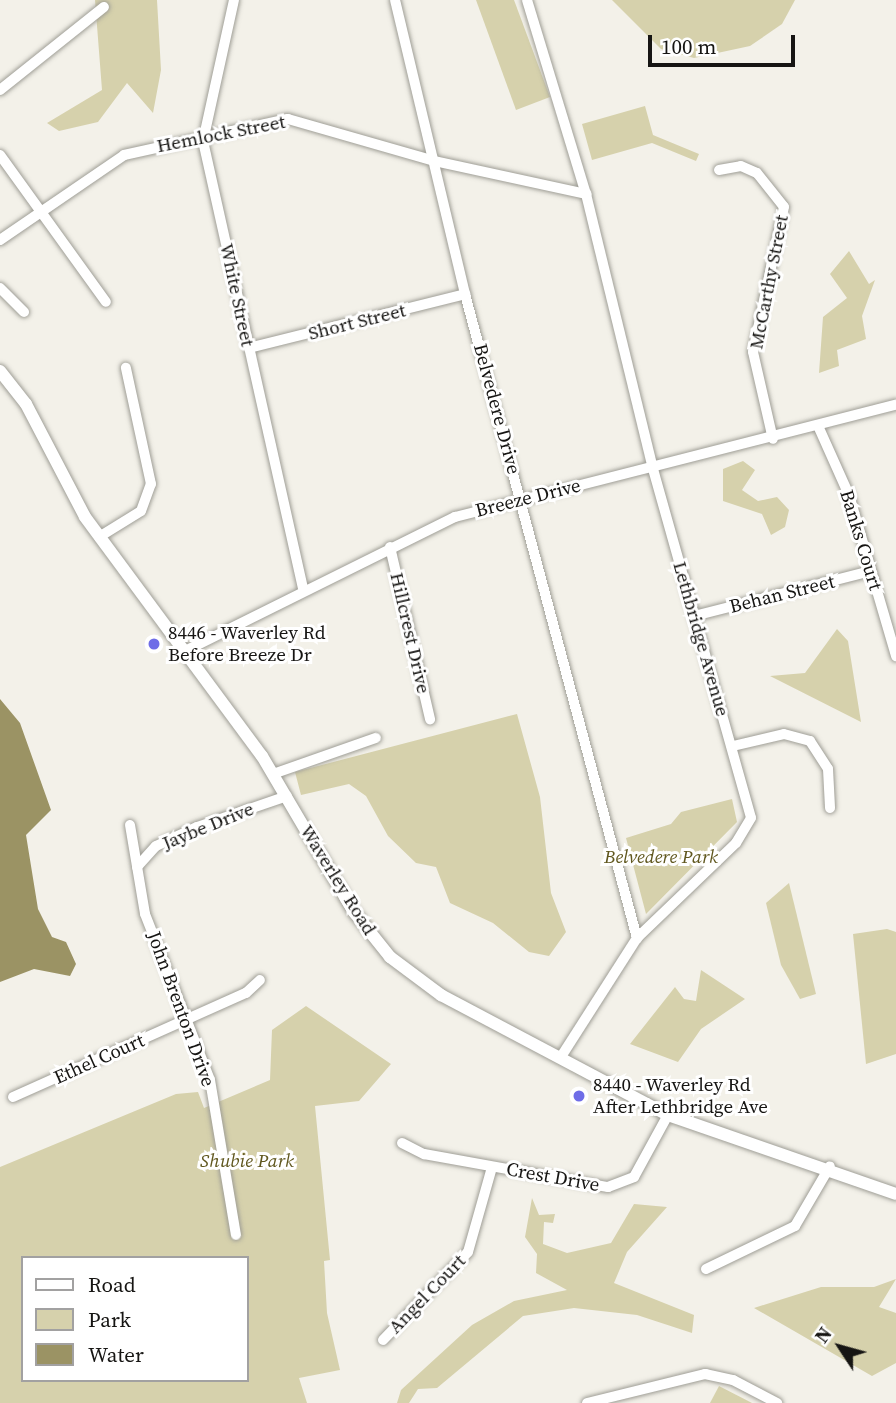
<!DOCTYPE html>
<style>
body{margin:0}
#map{position:relative;width:896px;height:1403px;overflow:hidden;background:#f3f1e9;font-family:"Source Serif 4",serif}
div>[style]{position:absolute}
[style*='--x']{left:calc(var(--x)*1px);top:calc(var(--y)*1px);width:calc(var(--w)*1px);rotate:calc(var(--a)*1deg)}
.green>*{inset:0;background:#d6d1ac}
.water>*{inset:0;background:#9b9364}
.roads{filter:drop-shadow(0 0 2px #9f9e96) drop-shadow(0 0 2px #9f9e96)}
.minor>*{height:10px;margin:-5px;padding:0 5px;transform-origin:5px;border-radius:5px;background:#fff}
.major>*{height:12px;margin:-6px;padding:0 6px;transform-origin:6px;border-radius:6px;background:#fff}
.dots>*{width:19px;height:19px;translate:-50% -50%;box-sizing:border-box;border:4px solid #fff;border-radius:50%}
span{translate:-50% -50%;white-space:nowrap;text-align:center;line-height:1.15;-webkit-text-stroke:6px #fff;paint-order:stroke}
.street-label{font-size:19px;color:#161513}
.poi-label{font-size:19px;color:#161513}
.left{translate:0 -50%;text-align:left}
.park-label{font-size:19px;color:#60571e;font-style:italic}
.legend{position:absolute;left:21px;top:1256px;width:228px;height:126px;box-sizing:border-box;background:#fff;border:2px solid #a2a1a1;margin:0;padding:9px 12px;list-style:none;font-size:21px;color:#161513}
.legend li{display:flex;align-items:center;gap:14px;height:35px}
.legend b{width:35px;border:2px solid #a2a1a1}
.north{position:absolute;left:805px;top:1312px;width:70px;height:70px;-webkit-text-stroke:5px #fff;paint-order:stroke;rotate:306deg;font-size:19px;font-weight:700;line-height:28px;text-align:center;color:#161513}
.north::after{content:'';display:block;margin:auto;width:24px;height:32px;background:#161513;clip-path:polygon(50% 0,100% 100%,50% 72%,0 100%)}
.scale{position:absolute;left:648px;top:35px;width:147px;height:32px;box-sizing:border-box;border:4px solid #161513;border-top:0;padding-left:9px;font-size:21px;line-height:24px;white-space:nowrap;color:#161513;-webkit-text-stroke:5px #fff;paint-order:stroke}
</style>
<div id="map">
<div class="green">
<i style="clip-path:polygon(95px 0,157px 0,161px 70px,153px 113px,127px 83px,98px 122px,59px 131px,47px 123px,102px 90px)"></i>
<i style="clip-path:polygon(476px 0,514px 0,550px 97px,516px 110px)"></i>
<i style="clip-path:polygon(612px 0,795px 0,782px 24px,750px 46px,694px 58px,661px 49px)"></i>
<i style="clip-path:polygon(645px 106px,653px 135px,699px 154px,696px 161px,652px 143px,592px 160px,582px 124px)"></i>
<i style="clip-path:polygon(849px 251px,869px 284px,875px 280px,862px 316px,866px 339px,837px 350px,839px 366px,819px 373px,823px 317px,847px 298px,830px 274px)"></i>
<i style="clip-path:polygon(743px 461px,755px 470px,742px 490px,758px 501px,777px 497px,789px 510px,785px 527px,771px 535px,762px 514px,723px 501px,723px 469px)"></i>
<i style="clip-path:polygon(837px 629px,848px 641px,861px 722px,770px 676px,805px 673px)"></i>
<i style="clip-path:polygon(517px 714px,540px 797px,551px 893px,566px 932px,549px 956px,529px 952px,493px 923px,450px 903px,436px 867px,416px 863px,388px 836px,366px 796px,349px 784px,301px 795px,295px 772px)"></i>
<i style="clip-path:polygon(732px 799px,737px 822px,646px 914px,626px 838px,671px 824px,681px 812px)"></i>
<i style="clip-path:polygon(789px 883px,816px 994px,800px 999px,781px 965px,766px 903px)"></i>
<i style="clip-path:polygon(887px 929px,896px 932px,896px 1054px,866px 1064px,853px 934px)"></i>
<i style="clip-path:polygon(701px 970px,745px 999px,701px 1029px,678px 1062px,630px 1044px,675px 987px,684px 999px,696px 1001px)"></i>
<i style="clip-path:polygon(evenodd,306px 1006px,391px 1064px,359px 1101px,315px 1106px,330px 1260px,324px 1261px,327px 1313px,340px 1370px,299px 1378px,307px 1403px,0 1403px,0 1167px,176px 1094px,198px 1092px,204px 1108px,270px 1080px,272px 1030px,306px 1006px,23px 1258px,247px 1258px,247px 1380px,23px 1380px,23px 1258px)"></i>
<i style="clip-path:polygon(532px 1198px,539px 1215px,555px 1214px,553px 1223px,544px 1222px,543px 1244px,567px 1253px,611px 1243px,634px 1204px,667px 1207px,627px 1252px,614px 1283px,694px 1315px,692px 1333px,637px 1315px,574px 1308px,523px 1316px,437px 1388px,418px 1389px,409px 1403px,397px 1403px,401px 1390px,472px 1325px,514px 1301px,567px 1290px,536px 1273px,537px 1254px,525px 1237px)"></i>
<i style="clip-path:polygon(896px 1279px,879px 1307px,896px 1313px,896px 1363px,872px 1376px,754px 1308px,821px 1287px,874px 1287px)"></i>
<i style="clip-path:polygon(719px 1386px,752px 1403px,710px 1403px)"></i>
</div>
<div class="water">
<i style="clip-path:polygon(0 699px,20px 723px,51px 810px,26px 835px,38px 909px,52px 937px,66px 942px,76px 964px,70px 976px,34px 969px,0 982px)"></i>
</div>
<div class="roads">
<div class="minor">
<i style="--x:234;--y:0;--w:144;--a:102.4"></i>
<i style="--x:203;--y:141;--w:460;--a:77.4"></i>
<i style="--x:395;--y:0;--w:302;--a:76.6"></i>
<i style="--x:465;--y:294;--w:667;--a:75.05"></i>
<i style="--x:527;--y:0;--w:203;--a:73.1"></i>
<i style="--x:586;--y:194;--w:283;--a:76.3"></i>
<i style="--x:653;--y:469;--w:362;--a:74.3"></i>
<i style="--x:751;--y:818;--w:29;--a:121"></i>
<i style="--x:736;--y:843;--w:137;--a:136.2"></i>
<i style="--x:637;--y:938;--w:141;--a:122.6"></i>
<i style="--x:0;--y:90;--w:133;--a:-38.6"></i>
<i style="--x:0;--y:155;--w:181;--a:54.2"></i>
<i style="--x:719;--y:170;--w:22;--a:-10"></i>
<i style="--x:741;--y:166;--w:17;--a:24"></i>
<i style="--x:757;--y:173;--w:43;--a:51.5"></i>
<i style="--x:784;--y:207;--w:148;--a:102.1"></i>
<i style="--x:753;--y:352;--w:89;--a:77.1"></i>
<i style="--x:0;--y:240;--w:150;--a:-34.4"></i>
<i style="--x:124;--y:155;--w:168;--a:-12.4"></i>
<i style="--x:288;--y:119;--w:152;--a:16"></i>
<i style="--x:434;--y:161;--w:156;--a:12.2"></i>
<i style="--x:0;--y:288;--w:34;--a:45"></i>
<i style="--x:249;--y:348;--w:223;--a:-14"></i>
<i style="--x:819;--y:428;--w:73;--a:65.9"></i>
<i style="--x:849;--y:495;--w:168;--a:73.7"></i>
<i style="--x:99;--y:537;--w:49;--a:-31.8"></i>
<i style="--x:141;--y:511;--w:29;--a:-70"></i>
<i style="--x:151;--y:484;--w:119;--a:-102.2"></i>
<i style="--x:390;--y:547;--w:177;--a:76.9"></i>
<i style="--x:694;--y:616;--w:182;--a:-14.3"></i>
<i style="--x:183;--y:652;--w:304;--a:-26.4"></i>
<i style="--x:455;--y:517;--w:455;--a:-14.3"></i>
<i style="--x:733;--y:746;--w:52;--a:-13.2"></i>
<i style="--x:784;--y:734;--w:27;--a:15"></i>
<i style="--x:810;--y:741;--w:33;--a:57"></i>
<i style="--x:828;--y:769;--w:39;--a:87"></i>
<i style="--x:273;--y:774;--w:109;--a:-19.3"></i>
<i style="--x:130;--y:825;--w:90;--a:80.4"></i>
<i style="--x:145;--y:914;--w:178;--a:68.6"></i>
<i style="--x:210;--y:1080;--w:157;--a:80.5"></i>
<i style="--x:137;--y:867;--w:28;--a:-48"></i>
<i style="--x:156;--y:846;--w:45;--a:-24.9"></i>
<i style="--x:197;--y:827;--w:95;--a:-19"></i>
<i style="--x:13;--y:1097;--w:255;--a:-24.1"></i>
<i style="--x:246;--y:993;--w:19;--a:-43"></i>
<i style="--x:402;--y:1143;--w:25;--a:27"></i>
<i style="--x:424;--y:1154;--w:187;--a:10.2"></i>
<i style="--x:608;--y:1187;--w:28;--a:-21"></i>
<i style="--x:634;--y:1177;--w:71;--a:-61.3"></i>
<i style="--x:706;--y:1269;--w:99;--a:-25.8"></i>
<i style="--x:795;--y:1226;--w:69;--a:-59.7"></i>
<i style="--x:383;--y:1340;--w:122;--a:-46"></i>
<i style="--x:468;--y:1252;--w:88;--a:-74.2"></i>
<i style="--x:587;--y:1403;--w:122;--a:-13.8"></i>
<i style="--x:705;--y:1374;--w:29;--a:12"></i>
<i style="--x:733;--y:1380;--w:50;--a:27.6"></i>
</div>
<div class="major">
<i style="--x:0;--y:371;--w:42;--a:51.8"></i>
<i style="--x:26;--y:404;--w:127;--a:62.4"></i>
<i style="--x:85;--y:517;--w:297;--a:53.5"></i>
<i style="--x:262;--y:756;--w:181;--a:59.5"></i>
<i style="--x:354;--y:912;--w:58;--a:51.3"></i>
<i style="--x:390;--y:957;--w:64;--a:36.7"></i>
<i style="--x:441;--y:995;--w:257;--a:27.9"></i>
<i style="--x:668;--y:1115;--w:241;--a:19.1"></i>
</div>
</div>
<div class="dots">
<i style="left:154px;top:644px;background:#6f6de7"></i>
<i style="left:579px;top:1096px;background:#6f6de7"></i>
</div>
<div class="street-label">
<span style="left:221px;top:134px;rotate:-11deg">Hemlock Street</span>
<span style="left:769px;top:282px;rotate:-79deg">McCarthy Street</span>
<span style="left:237px;top:295px;rotate:78deg">White Street</span>
<span style="left:357px;top:322px;rotate:-14deg">Short Street</span>
<span style="left:497px;top:409px;rotate:75deg">Belvedere Drive</span>
<span style="left:528px;top:498px;rotate:-14deg">Breeze Drive</span>
<span style="left:861px;top:540px;rotate:73deg">Banks Court</span>
<span style="left:782px;top:594px;rotate:-14deg">Behan Street</span>
<span style="left:410px;top:633px;rotate:77deg">Hillcrest Drive</span>
<span style="left:701px;top:639px;rotate:74deg">Lethbridge Avenue</span>
<span style="left:208px;top:826px;rotate:-22deg">Jaybe Drive</span>
<span style="left:338px;top:880px;rotate:58deg">Waverley Road</span>
<span style="left:181px;top:1009px;rotate:70deg">John Brenton Drive</span>
<span style="left:99px;top:1059px;rotate:-24deg">Ethel Court</span>
<span style="left:553px;top:1177px;rotate:10deg">Crest Drive</span>
<span style="left:427px;top:1294px;rotate:-46deg">Angel Court</span>
</div>
<div class="poi-label">
<span class="left" style="left:168px;top:644px">8446 - Waverley Rd<br>Before Breeze Dr</span>
<span class="left" style="left:593px;top:1096px">8440 - Waverley Rd<br>After Lethbridge Ave</span>
</div>
<div class="park-label">
<span style="left:661px;top:857px">Belvedere Park</span>
<span style="left:247px;top:1161px">Shubie Park</span>
</div>
<ul class="legend">
<li><b style="height:9px;background:#fff"></b>Road</li>
<li><b style="height:19px;background:#d6d1ac"></b>Park</li>
<li><b style="height:19px;background:#9b9364"></b>Water</li>
</ul>
<div class="north">N</div>
<div class="scale">100 m</div>
</div>
